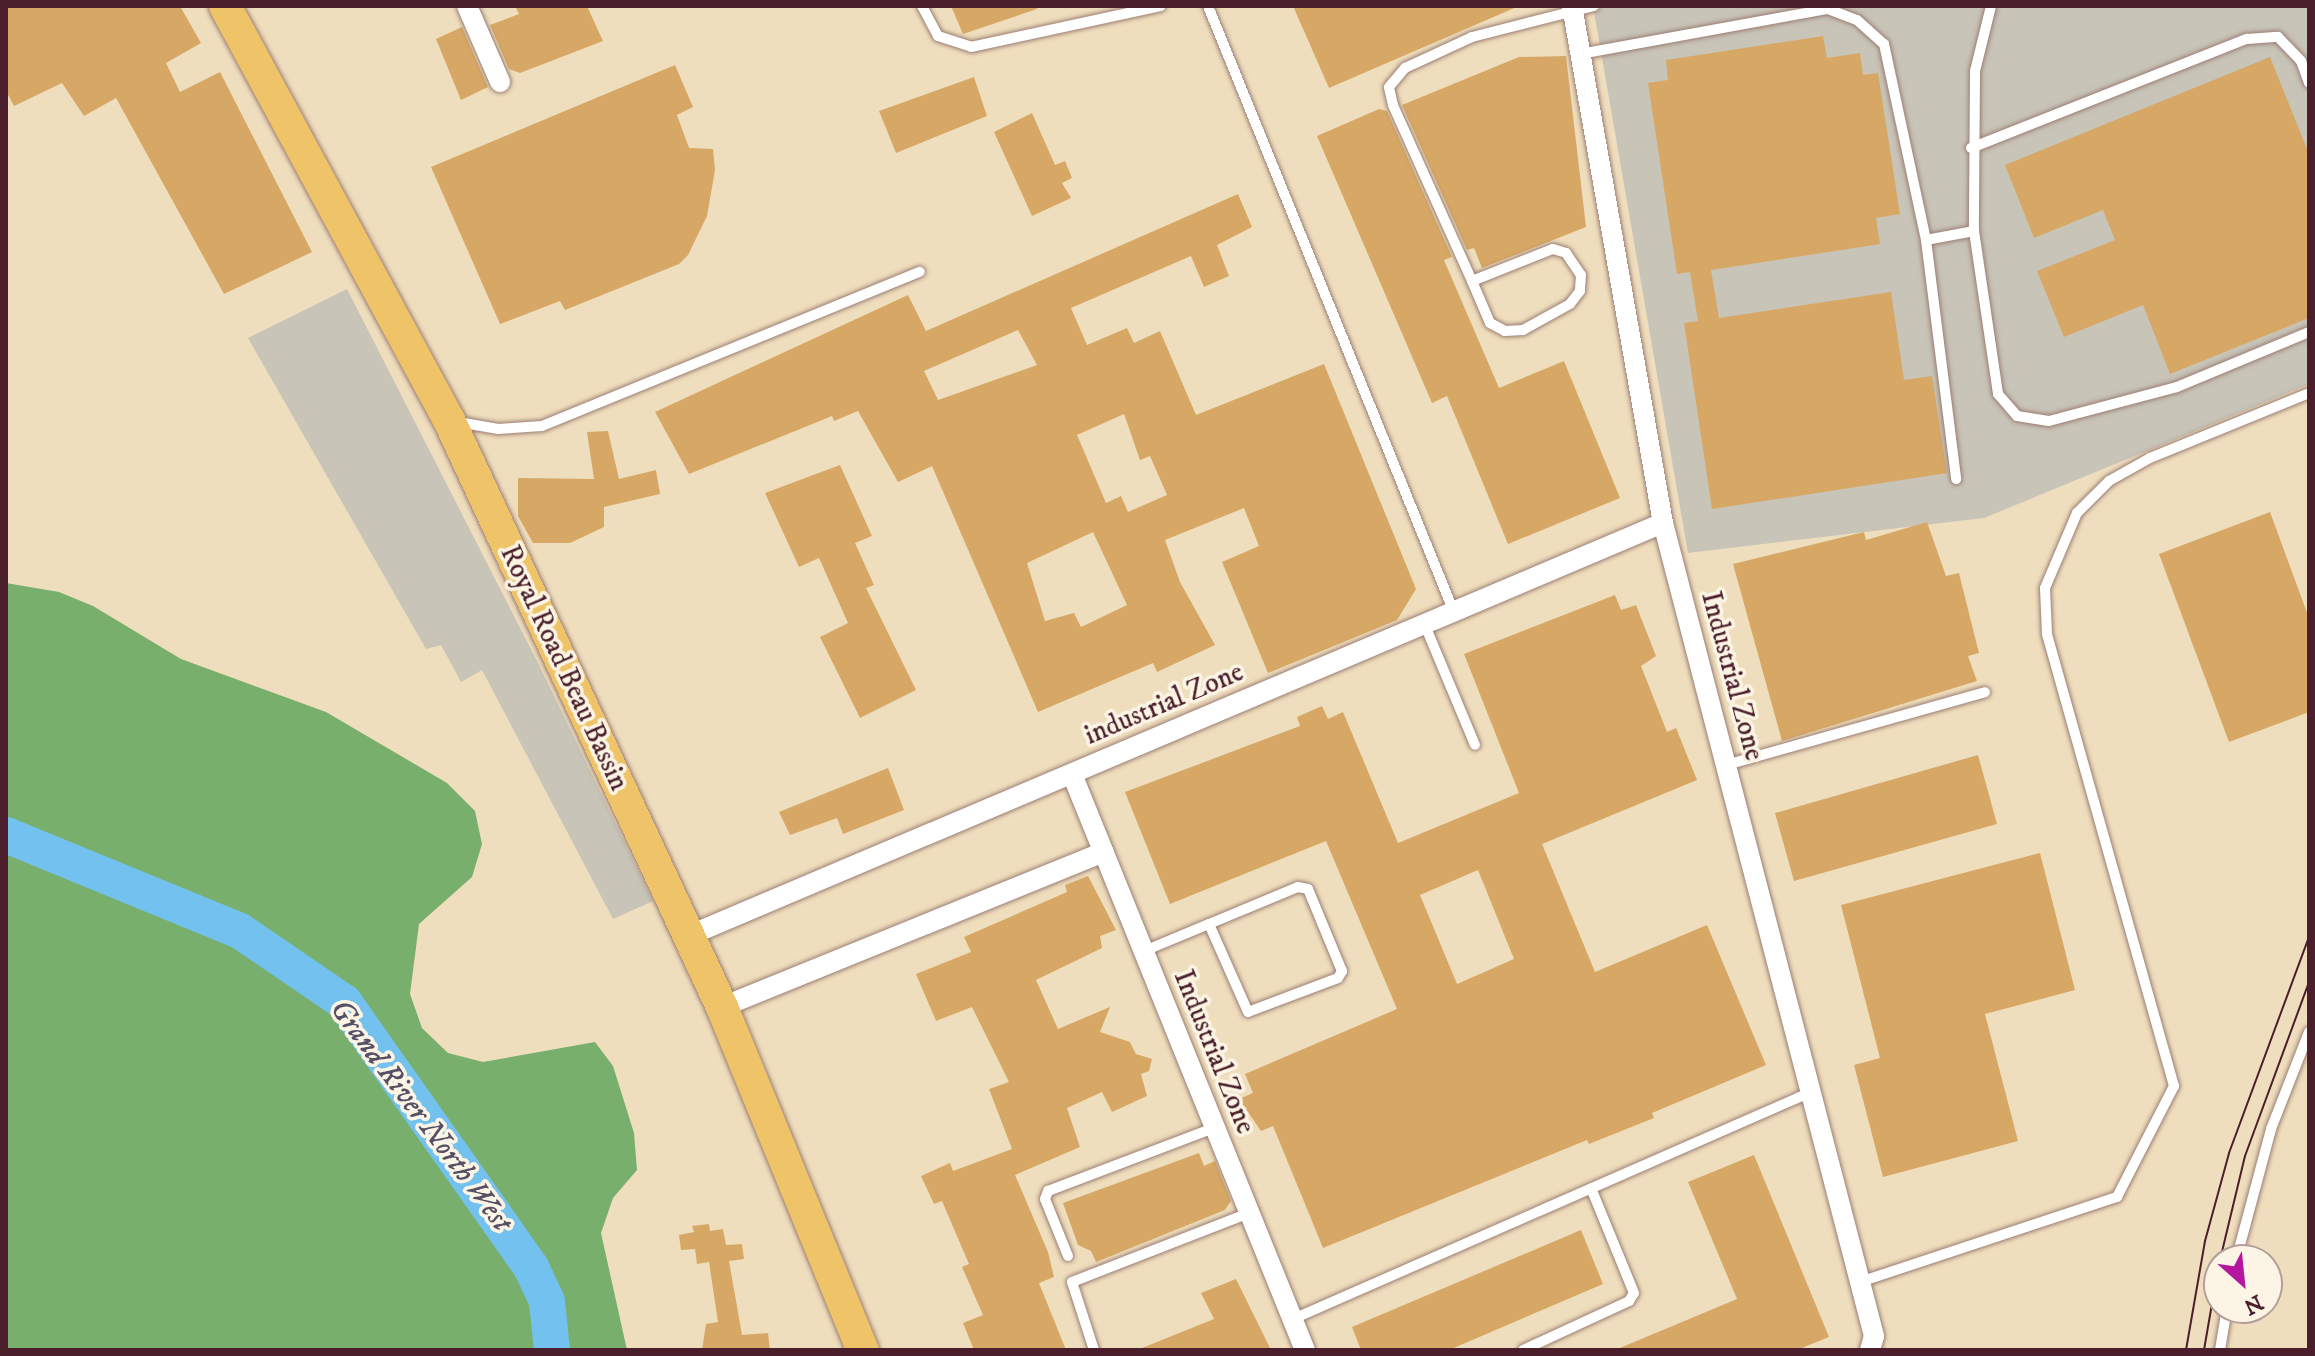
<!DOCTYPE html>
<style>
body{margin:0}
#map{position:relative;width:2315px;height:1356px;overflow:hidden;background:#efdebd;font-family:"IM FELL DW Pica",serif}
div>[style]{position:absolute}
[style*='--x']{left:calc(var(--x)*1px);top:calc(var(--y)*1px);width:calc(var(--w)*1px);rotate:calc(var(--a)*1deg)}
.industrial>*{inset:0;background:#c8c4b8}
.forest>*{inset:0;background:#78af6c}
.river>*{height:36px;margin:-18px;padding:0 18px;transform-origin:18px;border-radius:18px;background:#73c1ee}
.building>*{inset:0;background:#d7a865}
.roads{filter:drop-shadow(0 0 2px #9c7e74) drop-shadow(0 0 2px #9c7e74)}
.lane>*{height:10px;margin:-5px;padding:0 5px;transform-origin:5px;border-radius:5px;background:#fff}
.street>*{height:20px;margin:-10px;padding:0 10px;transform-origin:10px;border-radius:10px;background:#fff}
.primary>*{height:32px;margin:-16px;padding:0 16px;transform-origin:16px;border-radius:16px;background:#efc469}
.tram>*{height:2px;margin:-1px;padding:0 1px;transform-origin:1px;border-radius:1px;background:#4a1f2b}
span{translate:-50% -50%;white-space:nowrap;text-align:center;line-height:1.15;-webkit-text-stroke:7px #fcf5e5;paint-order:stroke}
.street-label{font-size:28px;color:#4a1f2b}
.water-label{font-size:30px;color:#565066;font-style:italic}
.frame{position:absolute;inset:0;border:8px solid #4a1f2b;pointer-events:none}
.north{position:absolute;left:2203px;top:1244px;width:80px;height:80px;box-sizing:border-box;background:#fcf5e5;border:2px solid #b59f9b;border-radius:50%;rotate:153deg;font-size:22px;font-weight:700;line-height:32px;text-align:center;color:#4a1f2b}
.north::after{content:'';display:block;margin:auto;width:28px;height:36px;background:#b5179e;clip-path:polygon(50% 0,100% 100%,50% 72%,0 100%)}
</style>
<div id="map">
<div class="industrial">
<i style="clip-path:polygon(1593px 6px,2309px 6px,2309px 384px,1984px 518px,1688px 553px)"></i>
<i style="clip-path:polygon(347px 289px,539px 665px,653px 901px,613px 919px,482px 670px,461px 682px,441px 645px,426px 649px,248px 338px)"></i>
</div>
<div class="forest">
<i style="clip-path:polygon(6px 583px,59px 592px,93px 606px,181px 659px,326px 712px,447px 783px,475px 811px,482px 844px,472px 877px,419px 924px,410px 994px,422px 1028px,448px 1053px,483px 1062px,595px 1042px,613px 1066px,634px 1133px,637px 1170px,613px 1198px,601px 1233px,627px 1350px,6px 1350px)"></i>
</div>
<div class="river">
<i style="--x:6;--y:835;--w:253;--a:22.3"></i>
<i style="--x:240;--y:931;--w:126;--a:34.3"></i>
<i style="--x:344;--y:1002;--w:324;--a:54.8"></i>
<i style="--x:531;--y:1267;--w:38;--a:65"></i>
<i style="--x:547;--y:1302;--w:48;--a:84.1"></i>
</div>
<div class="building">
<i style="clip-path:polygon(6px 6px,180px 6px,201px 43px,166px 63px,180px 92px,220px 72px,312px 252px,224px 294px,116px 98px,84px 116px,62px 83px,14px 106px,6px 91px)"></i>
<i style="clip-path:polygon(515px 6px,587px 6px,603px 41px,520px 73px,509px 69px,490px 25px,519px 14px)"></i>
<i style="clip-path:polygon(951px 6px,1037px 6px,1037px 9px,963px 34px)"></i>
<i style="clip-path:polygon(1293px 6px,1519px 6px,1329px 88px)"></i>
<i style="clip-path:polygon(462px 27px,488px 87px,461px 100px,436px 39px)"></i>
<i style="clip-path:polygon(1823px 36px,1827px 58px,1860px 53px,1863px 75px,1878px 73px,1900px 214px,1876px 218px,1880px 244px,1711px 270px,1719px 318px,1891px 292px,1904px 380px,1932px 376px,1947px 473px,1712px 509px,1684px 323px,1698px 321px,1690px 272px,1677px 274px,1648px 83px,1668px 80px,1666px 60px)"></i>
<i style="clip-path:polygon(1566px 56px,1586px 227px,1482px 268px,1474px 248px,1467px 250px,1402px 105px,1519px 57px)"></i>
<i style="clip-path:polygon(2270px 57px,2309px 154px,2309px 318px,2170px 374px,2143px 305px,2064px 337px,2037px 271px,2115px 240px,2103px 210px,2034px 238px,2005px 165px)"></i>
<i style="clip-path:polygon(675px 65px,693px 107px,677px 115px,689px 148px,713px 149px,715px 170px,707px 216px,688px 255px,679px 264px,565px 310px,560px 301px,500px 324px,431px 167px)"></i>
<i style="clip-path:polygon(974px 77px,987px 116px,896px 153px,879px 111px)"></i>
<i style="clip-path:polygon(1379px 109px,1387px 111px,1452px 257px,1444px 260px,1499px 388px,1564px 361px,1620px 498px,1508px 544px,1447px 396px,1432px 403px,1317px 136px)"></i>
<i style="clip-path:polygon(1032px 113px,1055px 165px,1065px 161px,1072px 178px,1062px 183px,1071px 198px,1032px 216px,994px 132px)"></i>
<i style="clip-path:polygon(evenodd,1238px 194px,1252px 227px,1217px 245px,1229px 276px,1204px 287px,1191px 256px,1071px 308px,1087px 345px,1127px 328px,1134px 343px,1160px 331px,1196px 415px,1324px 364px,1416px 589px,1397px 620px,1268px 673px,1222px 562px,1259px 546px,1244px 508px,1165px 540px,1180px 582px,1215px 645px,1157px 672px,1153px 663px,1038px 712px,932px 466px,898px 482px,858px 411px,834px 421px,832px 416px,689px 474px,655px 412px,908px 295px,926px 331px,1238px 194px,1018px 330px,1037px 365px,938px 400px,924px 371px,1018px 330px,1238px 194px,1124px 414px,1140px 460px,1150px 456px,1167px 495px,1128px 512px,1121px 496px,1106px 503px,1077px 435px,1124px 414px,1238px 194px,1093px 532px,1127px 605px,1081px 627px,1074px 613px,1045px 621px,1027px 563px,1093px 532px)"></i>
<i style="clip-path:polygon(608px 431px,619px 479px,656px 470px,660px 494px,604px 507px,604px 527px,570px 543px,533px 543px,518px 516px,518px 478px,594px 479px,587px 432px)"></i>
<i style="clip-path:polygon(840px 465px,872px 536px,855px 543px,874px 585px,866px 588px,916px 690px,860px 718px,820px 637px,848px 623px,819px 558px,799px 567px,765px 493px)"></i>
<i style="clip-path:polygon(2270px 512px,2309px 618px,2309px 712px,2229px 742px,2159px 554px)"></i>
<i style="clip-path:polygon(1927px 522px,1946px 576px,1959px 573px,1979px 653px,1968px 656px,1977px 681px,1782px 741px,1733px 564px,1864px 532px,1866px 540px)"></i>
<i style="clip-path:polygon(evenodd,1615px 595px,1621px 610px,1636px 605px,1656px 656px,1641px 666px,1667px 732px,1676px 728px,1697px 780px,1542px 844px,1595px 972px,1707px 925px,1766px 1065px,1652px 1113px,1654px 1118px,1589px 1144px,1587px 1140px,1323px 1248px,1273px 1126px,1261px 1131px,1239px 1099px,1253px 1093px,1245px 1074px,1397px 1009px,1326px 841px,1170px 904px,1125px 792px,1300px 726px,1297px 717px,1322px 706px,1328px 719px,1343px 712px,1398px 843px,1519px 793px,1464px 654px,1615px 595px,1478px 870px,1514px 959px,1457px 984px,1420px 895px,1478px 870px)"></i>
<i style="clip-path:polygon(1978px 755px,1997px 824px,1794px 881px,1775px 813px)"></i>
<i style="clip-path:polygon(888px 768px,904px 810px,843px 834px,837px 818px,790px 835px,779px 812px)"></i>
<i style="clip-path:polygon(2040px 853px,2075px 990px,1985px 1014px,2018px 1141px,1883px 1177px,1854px 1065px,1880px 1058px,1841px 905px)"></i>
<i style="clip-path:polygon(1088px 876px,1116px 930px,1100px 936px,1102px 948px,1036px 980px,1058px 1029px,1110px 1007px,1100px 1032px,1130px 1042px,1136px 1054px,1152px 1059px,1149px 1071px,1141px 1074px,1147px 1096px,1112px 1112px,1102px 1092px,1067px 1108px,1080px 1147px,1015px 1175px,1048px 1252px,1054px 1277px,1039px 1283px,1066px 1350px,974px 1350px,963px 1323px,983px 1315px,962px 1267px,969px 1264px,942px 1201px,934px 1204px,921px 1176px,950px 1163px,953px 1171px,1012px 1149px,989px 1089px,1009px 1082px,972px 1007px,936px 1021px,916px 974px,971px 952px,964px 937px,1067px 892px,1065px 885px)"></i>
<i style="clip-path:polygon(1199px 1153px,1204px 1166px,1215px 1161px,1231px 1201px,1225px 1210px,1096px 1262px,1091px 1251px,1078px 1245px,1063px 1203px)"></i>
<i style="clip-path:polygon(1754px 1155px,1829px 1337px,1797px 1350px,1615px 1350px,1737px 1299px,1688px 1182px)"></i>
<i style="clip-path:polygon(709px 1224px,710px 1231px,723px 1229px,726px 1245px,742px 1244px,744px 1259px,729px 1261px,742px 1335px,768px 1333px,770px 1350px,702px 1350px,706px 1324px,718px 1322px,709px 1262px,697px 1264px,695px 1249px,681px 1250px,679px 1235px,694px 1232px,692px 1226px)"></i>
<i style="clip-path:polygon(1581px 1230px,1603px 1284px,1449px 1350px,1361px 1350px,1352px 1327px)"></i>
<i style="clip-path:polygon(1236px 1279px,1271px 1350px,1137px 1350px,1214px 1319px,1201px 1293px)"></i>
</div>
<div class="roads">
<div class="lane">
<i style="--x:922;--y:6;--w:34;--a:62"></i>
<i style="--x:938;--y:36;--w:35;--a:18"></i>
<i style="--x:971;--y:47;--w:194;--a:-12.2"></i>
<i style="--x:1208;--y:6;--w:654;--a:67.91"></i>
<i style="--x:1991;--y:6;--w:67;--a:103.8"></i>
<i style="--x:1975;--y:71;--w:160;--a:90.4"></i>
<i style="--x:1974;--y:231;--w:165;--a:81.6"></i>
<i style="--x:1998;--y:394;--w:29;--a:49"></i>
<i style="--x:2017;--y:416;--w:32;--a:9"></i>
<i style="--x:2049;--y:421;--w:132;--a:-14.9"></i>
<i style="--x:2177;--y:387;--w:143;--a:-22.6"></i>
<i style="--x:1580;--y:54;--w:252;--a:-10.3"></i>
<i style="--x:1828;--y:9;--w:31;--a:21"></i>
<i style="--x:1857;--y:20;--w:36;--a:42"></i>
<i style="--x:1884;--y:44;--w:200;--a:77.9"></i>
<i style="--x:1926;--y:240;--w:241;--a:82.8"></i>
<i style="--x:1971;--y:148;--w:297;--a:-21.6"></i>
<i style="--x:2247;--y:39;--w:31;--a:-4"></i>
<i style="--x:2278;--y:37;--w:33;--a:46"></i>
<i style="--x:2301;--y:61;--w:23;--a:70"></i>
<i style="--x:1926;--y:240;--w:49;--a:-10.6"></i>
<i style="--x:1472;--y:281;--w:87;--a:-21.6"></i>
<i style="--x:1553;--y:249;--w:14;--a:17"></i>
<i style="--x:1566;--y:253;--w:27;--a:56"></i>
<i style="--x:1581;--y:275;--w:16;--a:94"></i>
<i style="--x:1580;--y:291;--w:16;--a:128"></i>
<i style="--x:1570;--y:304;--w:54;--a:151"></i>
<i style="--x:1523;--y:330;--w:18;--a:177"></i>
<i style="--x:1505;--y:331;--w:17;--a:-152"></i>
<i style="--x:1490;--y:323;--w:46;--a:-113.2"></i>
<i style="--x:1472;--y:281;--w:193;--a:-114.2"></i>
<i style="--x:1393;--y:105;--w:18;--a:-103"></i>
<i style="--x:1389;--y:87;--w:25;--a:-50"></i>
<i style="--x:1405;--y:68;--w:74;--a:-24.8"></i>
<i style="--x:1472;--y:37;--w:126;--a:-14.3"></i>
<i style="--x:458;--y:422;--w:41;--a:9.9"></i>
<i style="--x:498;--y:429;--w:44;--a:-3.9"></i>
<i style="--x:542;--y:426;--w:408;--a:-22.2"></i>
<i style="--x:1424;--y:623;--w:132;--a:67.3"></i>
<i style="--x:1726;--y:765;--w:269;--a:-15.7"></i>
<i style="--x:1144;--y:951;--w:70;--a:-22.6"></i>
<i style="--x:1209;--y:924;--w:96;--a:-22.6"></i>
<i style="--x:1298;--y:887;--w:10;--a:11"></i>
<i style="--x:1308;--y:889;--w:89;--a:67.5"></i>
<i style="--x:1342;--y:971;--w:8;--a:120"></i>
<i style="--x:1338;--y:978;--w:96;--a:159.3"></i>
<i style="--x:1248;--y:1012;--w:96;--a:-113.9"></i>
<i style="--x:1068;--y:1256;--w:61;--a:-112"></i>
<i style="--x:1045;--y:1199;--w:9;--a:-69"></i>
<i style="--x:1048;--y:1191;--w:178;--a:-20.8"></i>
<i style="--x:2236;--y:1260;--w:136;--a:-75"></i>
<i style="--x:2271;--y:1129;--w:104;--a:-68.6"></i>
<i style="--x:1860;--y:1282;--w:271;--a:-18.3"></i>
<i style="--x:2117;--y:1197;--w:125;--a:-62.8"></i>
<i style="--x:2174;--y:1086;--w:470;--a:-105.7"></i>
<i style="--x:2047;--y:634;--w:46;--a:-92.5"></i>
<i style="--x:2045;--y:588;--w:82;--a:-66.9"></i>
<i style="--x:2077;--y:513;--w:45;--a:-45"></i>
<i style="--x:2109;--y:481;--w:47;--a:-29.3"></i>
<i style="--x:2150;--y:458;--w:172;--a:-22.2"></i>
<i style="--x:1293;--y:1319;--w:566;--a:-23.66"></i>
<i style="--x:1094;--y:1350;--w:71;--a:-107.9"></i>
<i style="--x:1072;--y:1282;--w:190;--a:-21.3"></i>
<i style="--x:1523;--y:1350;--w:117;--a:-24.8"></i>
<i style="--x:1629;--y:1301;--w:9;--a:-58"></i>
<i style="--x:1634;--y:1293;--w:113;--a:-112.3"></i>
<i style="--x:2220;--y:1350;--w:43;--a:-80.5"></i>
</div>
<div class="street">
<i style="--x:467;--y:6;--w:83;--a:66.5"></i>
<i style="--x:1572;--y:6;--w:525;--a:80.02"></i>
<i style="--x:1663;--y:523;--w:840;--a:75.45"></i>
<i style="--x:1874;--y:1336;--w:15;--a:106"></i>
<i style="--x:1072;--y:774;--w:621;--a:67.98"></i>
<i style="--x:688;--y:936;--w:1059;--a:-22.96"></i>
<i style="--x:722;--y:1007;--w:412;--a:-22.1"></i>
</div>
<div class="primary">
<i style="--x:225;--y:6;--w:471;--a:61.6"></i>
<i style="--x:449;--y:420;--w:647;--a:65.06"></i>
<i style="--x:722;--y:1007;--w:371;--a:67.7"></i>
</div>
</div>
<div class="tram">
<i style="--x:2220;--y:1260;--w:107;--a:-76.5"></i>
<i style="--x:2245;--y:1156;--w:185;--a:-69.8"></i>
<i style="--x:2186;--y:1350;--w:111;--a:-80.1"></i>
<i style="--x:2205;--y:1241;--w:91;--a:-74.7"></i>
<i style="--x:2229;--y:1153;--w:230;--a:-69.7"></i>
<i style="--x:2204;--y:1350;--w:88;--a:-80.2"></i>
</div>
<div class="street-label">
<span style="left:564px;top:668px;rotate:65deg">Royal Road Beau Bassin</span>
<span style="left:1732px;top:676px;rotate:75deg">Industrial Zone</span>
<span style="left:1164px;top:704px;rotate:-23deg">industrial Zone</span>
<span style="left:1214px;top:1052px;rotate:68deg">Industrial Zone</span>
</div>
<div class="water-label">
<span style="left:420px;top:1116px;rotate:53deg">Grand River North West</span>
</div>
<div class="frame"></div>
<div class="north">N</div>
</div>
